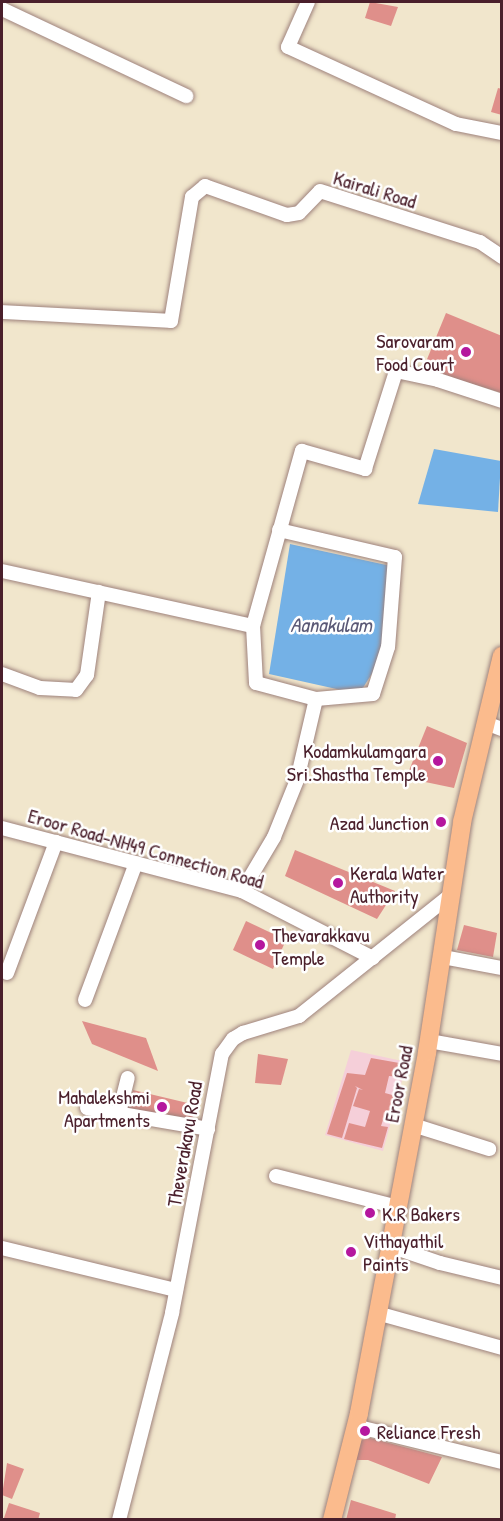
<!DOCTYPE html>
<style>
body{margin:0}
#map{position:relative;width:503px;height:1521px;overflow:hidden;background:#f1e6cc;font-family:"Patrick Hand",sans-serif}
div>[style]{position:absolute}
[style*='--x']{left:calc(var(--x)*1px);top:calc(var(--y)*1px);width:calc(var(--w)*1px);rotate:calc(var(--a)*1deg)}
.built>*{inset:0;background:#f5cfd9}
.water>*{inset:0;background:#74b1e6}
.building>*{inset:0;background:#df8f8a}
.roads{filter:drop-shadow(0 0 2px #9e827c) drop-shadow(0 0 2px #9e827c)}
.minor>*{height:14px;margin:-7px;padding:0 7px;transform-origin:7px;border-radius:7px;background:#fff}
.major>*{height:18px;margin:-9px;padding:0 9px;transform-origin:9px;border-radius:9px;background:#fbbb8d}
.dots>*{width:16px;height:16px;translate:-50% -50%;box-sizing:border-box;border:3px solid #fff;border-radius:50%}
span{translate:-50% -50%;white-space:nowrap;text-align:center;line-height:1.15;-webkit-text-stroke:5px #fff;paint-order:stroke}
.street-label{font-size:20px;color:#4a1f2b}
.poi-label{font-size:20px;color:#4a1f2b}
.right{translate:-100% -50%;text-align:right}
.left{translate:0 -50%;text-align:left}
.water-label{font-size:21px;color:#5b5976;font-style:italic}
.frame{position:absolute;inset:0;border:3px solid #4a1f2b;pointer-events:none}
</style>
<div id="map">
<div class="built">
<i style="clip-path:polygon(351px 1050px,407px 1062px,383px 1151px,325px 1135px)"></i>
</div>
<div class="water">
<i style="clip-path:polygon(434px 449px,501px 461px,498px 512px,418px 504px)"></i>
<i style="clip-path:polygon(290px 544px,391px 566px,382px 658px,359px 694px,269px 674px)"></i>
</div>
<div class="building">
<i style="clip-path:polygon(370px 2px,398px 7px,391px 26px,365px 18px)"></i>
<i style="clip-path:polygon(498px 88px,502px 89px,502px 115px,491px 112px)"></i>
<i style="clip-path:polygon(446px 313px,502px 336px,502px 393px,423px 369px)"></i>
<i style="clip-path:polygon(427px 726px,467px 743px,454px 788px,406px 778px)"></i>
<i style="clip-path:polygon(295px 850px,395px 891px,377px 919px,285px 876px)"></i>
<i style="clip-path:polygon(246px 921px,286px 940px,273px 969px,233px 950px)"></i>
<i style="clip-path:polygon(464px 925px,497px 933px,493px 957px,457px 950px)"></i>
<i style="clip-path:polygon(82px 1021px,146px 1038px,158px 1071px,92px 1044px)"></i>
<i style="clip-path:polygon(258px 1054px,288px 1059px,281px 1085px,255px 1083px)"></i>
<i style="clip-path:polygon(371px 1058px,405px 1064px,401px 1077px,389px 1076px,385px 1093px,396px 1096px,391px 1115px,385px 1114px,381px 1126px,388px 1127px,382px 1148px,344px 1139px,349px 1123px,365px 1127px,370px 1111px,353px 1106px,359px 1089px,363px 1090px,355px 1086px,357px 1088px,342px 1138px,327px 1134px,347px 1073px,365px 1075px)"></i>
<i style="clip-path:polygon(133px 1090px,196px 1105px,191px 1123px,127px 1109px)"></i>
<i style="clip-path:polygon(370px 1438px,442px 1457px,429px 1484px,368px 1460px,355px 1460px,358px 1441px)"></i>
<i style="clip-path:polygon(7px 1463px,24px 1469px,12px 1499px,2px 1495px)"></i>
<i style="clip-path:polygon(351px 1500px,396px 1514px,395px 1520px,346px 1520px)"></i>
<i style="clip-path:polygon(9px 1503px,40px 1513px,38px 1520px,4px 1518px)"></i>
</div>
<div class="roads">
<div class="minor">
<i style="--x:308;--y:2;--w:49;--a:114"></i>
<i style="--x:288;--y:47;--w:185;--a:24.6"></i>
<i style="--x:456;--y:124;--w:47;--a:11.1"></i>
<i style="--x:2;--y:9;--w:204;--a:25.3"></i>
<i style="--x:2;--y:312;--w:169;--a:3"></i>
<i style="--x:171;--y:321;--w:126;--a:-80.4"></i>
<i style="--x:192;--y:197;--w:17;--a:-40"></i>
<i style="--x:205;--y:186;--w:87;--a:19.5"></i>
<i style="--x:287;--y:215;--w:12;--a:-9"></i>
<i style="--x:299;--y:213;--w:30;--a:-46"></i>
<i style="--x:320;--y:191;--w:168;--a:17.7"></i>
<i style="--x:480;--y:242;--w:27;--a:34"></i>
<i style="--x:279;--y:530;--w:119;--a:13.1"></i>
<i style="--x:395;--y:557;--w:90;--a:94.4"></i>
<i style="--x:388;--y:647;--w:49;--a:107.7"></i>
<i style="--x:373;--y:694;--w:57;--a:175"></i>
<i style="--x:2;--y:571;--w:257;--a:12.4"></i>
<i style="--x:2;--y:674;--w:40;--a:20.2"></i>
<i style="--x:40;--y:688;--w:36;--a:3"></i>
<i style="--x:76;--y:690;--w:19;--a:-54"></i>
<i style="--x:87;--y:675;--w:84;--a:-81.8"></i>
<i style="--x:486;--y:723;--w:17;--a:21"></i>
<i style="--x:2;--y:828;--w:248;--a:14.7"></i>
<i style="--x:242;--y:891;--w:147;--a:27.1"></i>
<i style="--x:242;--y:891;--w:63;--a:-59.3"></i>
<i style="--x:274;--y:837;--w:61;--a:-68"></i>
<i style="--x:297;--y:780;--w:83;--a:-76.8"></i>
<i style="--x:316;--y:699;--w:62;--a:-165.1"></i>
<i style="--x:256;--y:683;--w:57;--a:-93"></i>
<i style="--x:253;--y:626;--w:182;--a:-74.4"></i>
<i style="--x:302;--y:451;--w:66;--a:15.9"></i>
<i style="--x:365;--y:469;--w:103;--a:-72.4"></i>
<i style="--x:396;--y:371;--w:43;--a:12.1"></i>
<i style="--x:438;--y:380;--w:67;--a:18.2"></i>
<i style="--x:443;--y:957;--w:60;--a:10.6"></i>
<i style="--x:7;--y:973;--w:140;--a:-69.5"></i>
<i style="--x:85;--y:1000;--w:146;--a:-69.6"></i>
<i style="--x:429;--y:1041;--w:74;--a:10.1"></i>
<i style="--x:87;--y:1108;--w:123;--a:9.8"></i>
<i style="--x:119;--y:1113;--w:36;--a:-76"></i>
<i style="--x:413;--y:1125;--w:80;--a:17.5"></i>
<i style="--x:276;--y:1176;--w:126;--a:14.3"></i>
<i style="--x:390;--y:1246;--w:53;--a:18.8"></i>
<i style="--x:440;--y:1263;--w:64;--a:13.6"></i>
<i style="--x:2;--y:1248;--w:179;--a:13.6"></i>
<i style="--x:377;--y:1313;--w:130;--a:15.6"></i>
<i style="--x:355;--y:1426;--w:151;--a:13.8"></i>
<i style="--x:119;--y:1520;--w:214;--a:-75.6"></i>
<i style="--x:172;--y:1313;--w:264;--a:-79.1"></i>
<i style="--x:222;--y:1054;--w:19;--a:-54"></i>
<i style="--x:233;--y:1039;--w:12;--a:-31"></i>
<i style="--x:243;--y:1033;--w:59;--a:-16.9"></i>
<i style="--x:299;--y:1016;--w:196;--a:-38.6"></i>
</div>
<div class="major">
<i style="--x:332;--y:1520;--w:110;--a:-75.8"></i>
<i style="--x:359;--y:1413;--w:367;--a:-79.3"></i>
<i style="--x:427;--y:1052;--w:233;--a:-81.3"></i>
<i style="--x:462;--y:822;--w:171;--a:-76.5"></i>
</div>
</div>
<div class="dots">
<i style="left:466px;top:352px;background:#b5179e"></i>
<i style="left:438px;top:761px;background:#b5179e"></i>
<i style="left:441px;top:822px;background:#b5179e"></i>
<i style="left:338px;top:883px;background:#b5179e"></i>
<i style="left:260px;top:945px;background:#b5179e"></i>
<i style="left:162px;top:1107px;background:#b5179e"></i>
<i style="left:370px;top:1213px;background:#b5179e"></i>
<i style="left:351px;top:1252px;background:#b5179e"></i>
<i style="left:365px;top:1431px;background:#b5179e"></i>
</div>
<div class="street-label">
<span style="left:375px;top:189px;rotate:17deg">Kairali Road</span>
<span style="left:146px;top:848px;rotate:16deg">Eroor Road-NH49 Connection Road</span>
<span style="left:398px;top:1084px;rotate:-79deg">Eroor Road</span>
<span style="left:184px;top:1144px;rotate:-80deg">Theverakavu Road</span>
</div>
<div class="poi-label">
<span class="right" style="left:454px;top:352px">Sarovaram<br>Food Court</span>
<span class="right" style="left:426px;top:762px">Kodamkulamgara<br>Sri.Shastha Temple</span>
<span class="right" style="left:429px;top:822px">Azad Junction</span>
<span class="left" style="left:350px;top:884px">Kerala Water<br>Authority</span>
<span class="left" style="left:272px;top:946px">Thevarakkavu<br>Temple</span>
<span class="right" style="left:150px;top:1108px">Mahalekshmi<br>Apartments</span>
<span class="left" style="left:382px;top:1213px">K.R Bakers</span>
<span class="left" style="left:363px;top:1252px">Vithayathil<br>Paints</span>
<span class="left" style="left:377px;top:1431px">Reliance Fresh</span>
</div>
<div class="water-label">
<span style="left:331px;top:625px">Aanakulam</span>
</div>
<div class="frame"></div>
</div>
